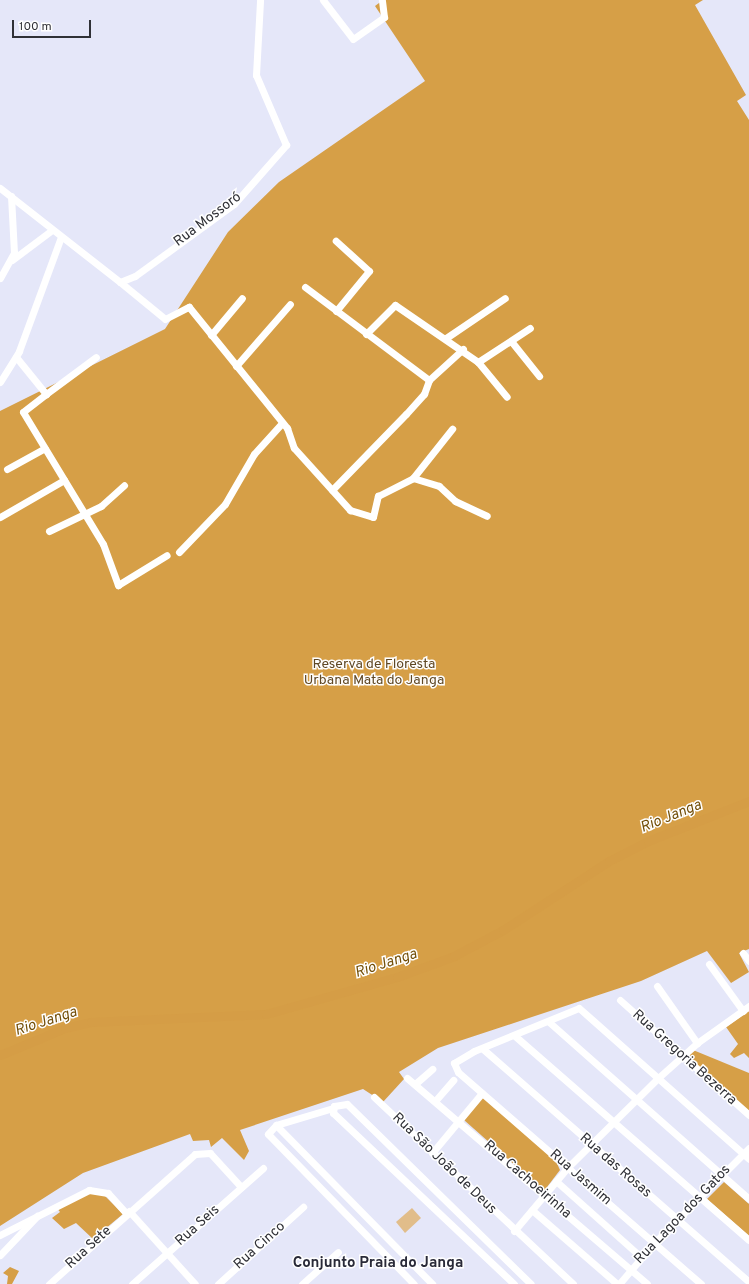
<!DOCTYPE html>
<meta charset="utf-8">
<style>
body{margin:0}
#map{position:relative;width:749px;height:1284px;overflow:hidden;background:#e5e7f9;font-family:Overpass,sans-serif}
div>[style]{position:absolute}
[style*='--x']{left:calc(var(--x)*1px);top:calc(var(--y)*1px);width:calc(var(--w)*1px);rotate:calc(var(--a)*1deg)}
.green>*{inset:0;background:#e1bd8a}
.forest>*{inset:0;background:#d69f47}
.river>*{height:9px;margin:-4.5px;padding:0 4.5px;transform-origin:4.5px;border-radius:4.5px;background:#d59d46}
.minor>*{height:7px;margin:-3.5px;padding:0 3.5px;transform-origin:3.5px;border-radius:3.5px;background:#fff}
span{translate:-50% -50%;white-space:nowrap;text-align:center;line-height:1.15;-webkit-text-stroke:3px #fff;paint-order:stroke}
.street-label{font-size:14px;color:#303137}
.park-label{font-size:14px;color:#604824}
.water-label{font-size:15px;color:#734f09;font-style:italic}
.neighbourhood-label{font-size:15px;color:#292a38;font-weight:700}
.scale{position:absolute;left:12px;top:20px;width:79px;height:18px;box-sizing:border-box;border:2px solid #303137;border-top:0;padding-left:5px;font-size:12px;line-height:14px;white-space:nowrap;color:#303137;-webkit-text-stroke:3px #fff;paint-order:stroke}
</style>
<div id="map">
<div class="green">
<i style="clip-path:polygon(412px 1208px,421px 1218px,405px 1233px,396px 1222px)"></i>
</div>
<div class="forest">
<i style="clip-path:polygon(383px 0,703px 0,695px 5px,746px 95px,737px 101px,749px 120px,749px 949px,739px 953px,749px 972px,731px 983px,707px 951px,641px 981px,438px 1048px,399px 1072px,404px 1079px,383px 1102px,363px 1089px,240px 1130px,249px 1151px,244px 1160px,222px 1138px,211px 1147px,209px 1140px,193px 1141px,190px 1134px,83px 1173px,0 1226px,0 411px,165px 329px,228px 232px,279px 182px,425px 81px,375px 6px)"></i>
<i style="clip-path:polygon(749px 1011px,749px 1058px,744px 1053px,734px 1058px,730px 1054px,738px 1044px,726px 1027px)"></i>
<i style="clip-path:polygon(693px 1050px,749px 1073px,749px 1112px,685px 1056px)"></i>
<i style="clip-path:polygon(483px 1097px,555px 1159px,560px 1170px,544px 1191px,464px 1120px)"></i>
<i style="clip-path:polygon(724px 1182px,749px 1204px,749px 1236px,707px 1199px)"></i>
<i style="clip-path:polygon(85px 1193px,104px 1195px,123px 1214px,93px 1239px,76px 1223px,64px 1229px,52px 1218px,60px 1212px,56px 1207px)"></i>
<i style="clip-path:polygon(10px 1267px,19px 1271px,12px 1284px,7px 1284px,8px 1276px,3px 1273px)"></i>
</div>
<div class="river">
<i style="--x:0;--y:1055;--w:70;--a:-22.6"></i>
<i style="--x:65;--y:1028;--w:27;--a:-13"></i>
<i style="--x:91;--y:1022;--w:175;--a:-2.6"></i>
<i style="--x:266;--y:1014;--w:136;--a:-15.8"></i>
<i style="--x:397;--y:977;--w:61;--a:-20.2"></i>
<i style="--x:454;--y:956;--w:55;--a:-28"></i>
<i style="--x:503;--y:930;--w:126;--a:-33.1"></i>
<i style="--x:609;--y:861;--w:44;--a:-27.1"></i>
<i style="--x:648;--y:841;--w:109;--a:-21.6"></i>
</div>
<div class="minor">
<i style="--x:323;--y:0;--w:49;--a:52.4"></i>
<i style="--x:353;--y:39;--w:38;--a:-35"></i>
<i style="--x:384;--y:17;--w:17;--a:-97"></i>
<i style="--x:0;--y:188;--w:152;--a:38.1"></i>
<i style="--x:120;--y:282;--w:16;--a:-22"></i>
<i style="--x:135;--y:276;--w:122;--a:-36"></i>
<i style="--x:234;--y:204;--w:79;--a:-48.6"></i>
<i style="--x:286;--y:145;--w:76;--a:-113.2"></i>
<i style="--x:256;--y:75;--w:75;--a:-86.9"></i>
<i style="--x:12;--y:260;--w:50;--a:-36.9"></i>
<i style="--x:0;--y:278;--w:29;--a:-61"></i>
<i style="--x:14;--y:253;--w:57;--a:-93"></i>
<i style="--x:120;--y:282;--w:58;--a:39.4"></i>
<i style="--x:165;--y:319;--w:27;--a:-27"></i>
<i style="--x:189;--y:307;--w:156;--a:51"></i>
<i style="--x:287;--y:428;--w:21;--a:71"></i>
<i style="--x:294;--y:448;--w:84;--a:47.9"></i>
<i style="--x:350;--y:510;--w:24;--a:17"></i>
<i style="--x:373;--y:517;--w:22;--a:-77"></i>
<i style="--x:378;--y:496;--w:39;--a:-27"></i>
<i style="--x:413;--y:478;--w:27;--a:17"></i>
<i style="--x:439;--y:486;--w:22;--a:43"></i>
<i style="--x:455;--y:501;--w:35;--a:25"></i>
<i style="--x:305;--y:287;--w:155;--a:36.9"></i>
<i style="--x:336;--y:311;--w:52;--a:-50.5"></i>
<i style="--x:369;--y:271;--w:45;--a:-137.7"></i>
<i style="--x:366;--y:334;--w:41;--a:-45"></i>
<i style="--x:395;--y:305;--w:101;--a:34.5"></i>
<i style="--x:478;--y:362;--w:62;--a:-33.2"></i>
<i style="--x:211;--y:335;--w:48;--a:-50"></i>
<i style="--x:446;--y:338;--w:71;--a:-34.1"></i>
<i style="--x:511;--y:341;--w:45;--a:51.3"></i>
<i style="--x:16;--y:357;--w:48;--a:51"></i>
<i style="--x:46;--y:394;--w:29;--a:142"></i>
<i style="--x:23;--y:412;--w:154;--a:58.8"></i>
<i style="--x:103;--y:544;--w:44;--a:69.9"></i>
<i style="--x:118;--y:585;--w:57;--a:-31.5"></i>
<i style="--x:478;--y:362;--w:45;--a:50.4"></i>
<i style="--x:236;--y:366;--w:82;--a:-48.9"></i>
<i style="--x:0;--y:382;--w:36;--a:-58"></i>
<i style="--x:19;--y:351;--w:121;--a:-69.8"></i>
<i style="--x:46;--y:394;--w:62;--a:-36.5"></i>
<i style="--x:7;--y:469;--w:43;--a:-28.9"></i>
<i style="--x:413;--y:478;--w:63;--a:-51.5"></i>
<i style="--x:332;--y:490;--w:106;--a:-45.8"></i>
<i style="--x:406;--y:414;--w:27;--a:-48"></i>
<i style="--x:424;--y:394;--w:15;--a:-70"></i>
<i style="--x:429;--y:380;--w:46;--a:-42.4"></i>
<i style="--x:0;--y:517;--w:74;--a:-30"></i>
<i style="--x:49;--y:531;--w:58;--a:-25.7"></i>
<i style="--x:101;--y:506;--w:31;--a:-42"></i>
<i style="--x:179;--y:552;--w:66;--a:-46.2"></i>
<i style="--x:225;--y:504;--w:58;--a:-59.9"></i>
<i style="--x:254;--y:454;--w:42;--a:-47.9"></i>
<i style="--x:743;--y:953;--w:10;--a:53"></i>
<i style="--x:709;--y:964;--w:58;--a:54.1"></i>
<i style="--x:657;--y:986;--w:70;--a:54.9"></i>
<i style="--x:620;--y:1000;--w:173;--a:41.7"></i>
<i style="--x:549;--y:1022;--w:267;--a:41.5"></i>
<i style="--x:515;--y:1036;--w:310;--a:41.1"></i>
<i style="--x:483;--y:1049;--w:354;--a:41.2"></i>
<i style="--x:407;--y:1078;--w:316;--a:40.6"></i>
<i style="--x:415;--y:1084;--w:23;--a:-41"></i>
<i style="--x:374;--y:1097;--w:273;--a:43.2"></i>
<i style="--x:435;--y:1101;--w:28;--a:-49"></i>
<i style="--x:333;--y:1108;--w:59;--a:163.4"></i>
<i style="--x:276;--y:1125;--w:12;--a:132"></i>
<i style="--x:268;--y:1134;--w:209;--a:45.8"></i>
<i style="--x:276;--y:1125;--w:223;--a:45.5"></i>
<i style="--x:432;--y:1153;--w:78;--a:-50.2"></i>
<i style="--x:556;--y:1181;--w:114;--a:41.8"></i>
<i style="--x:532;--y:1210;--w:113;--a:41"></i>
<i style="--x:129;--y:1211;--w:98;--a:47.9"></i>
<i style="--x:514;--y:1231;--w:84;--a:-49.8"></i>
<i style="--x:568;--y:1167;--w:127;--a:-44.7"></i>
<i style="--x:658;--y:1078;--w:52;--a:-41.9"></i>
<i style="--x:697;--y:1043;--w:64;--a:-35.4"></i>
<i style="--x:0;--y:1235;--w:100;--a:-26.8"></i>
<i style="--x:89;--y:1190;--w:19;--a:9"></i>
<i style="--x:108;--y:1193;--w:28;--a:48"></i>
<i style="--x:0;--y:1255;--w:54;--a:-46.5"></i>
<i style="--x:49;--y:1284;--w:195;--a:-41.7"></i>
<i style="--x:195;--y:1154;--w:15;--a:-4"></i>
<i style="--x:210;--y:1153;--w:46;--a:47.6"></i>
<i style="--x:132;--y:1284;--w:175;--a:-41.5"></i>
<i style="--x:218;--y:1284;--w:115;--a:-42.2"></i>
<i style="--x:302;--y:1284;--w:48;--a:-41.6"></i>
<i style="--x:514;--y:1284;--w:249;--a:-136.6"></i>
<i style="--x:333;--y:1113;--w:7;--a:-82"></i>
<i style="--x:334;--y:1106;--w:13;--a:-9"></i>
<i style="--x:347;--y:1104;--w:257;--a:44.4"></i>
<i style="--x:619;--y:1284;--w:54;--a:-49.5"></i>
<i style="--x:654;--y:1243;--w:134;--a:-45"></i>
<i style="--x:701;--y:1284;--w:322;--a:-138.9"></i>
<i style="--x:458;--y:1072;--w:10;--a:-114"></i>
<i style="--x:454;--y:1063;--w:23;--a:-31"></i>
<i style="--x:474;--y:1051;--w:113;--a:-22.3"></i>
<i style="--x:579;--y:1008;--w:227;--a:41.6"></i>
</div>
<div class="street-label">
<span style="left:208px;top:220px;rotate:-37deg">Rua Mossoró</span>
<span style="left:684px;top:1058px;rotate:42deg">Rua Gregoria Bezerra</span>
<span style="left:444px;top:1164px;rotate:44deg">Rua São João de Deus</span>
<span style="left:615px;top:1166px;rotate:41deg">Rua das Rosas</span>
<span style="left:580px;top:1178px;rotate:41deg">Rua Jasmim</span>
<span style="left:527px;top:1180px;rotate:41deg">Rua Cachoeirinha</span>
<span style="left:683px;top:1215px;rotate:-46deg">Rua Lagoa dos Gatos</span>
<span style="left:198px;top:1226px;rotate:-42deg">Rua Seis</span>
<span style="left:260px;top:1246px;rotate:-42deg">Rua Cinco</span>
<span style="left:89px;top:1248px;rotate:-42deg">Rua Sete</span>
</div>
<div class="park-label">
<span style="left:374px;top:673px">Reserva de Floresta<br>Urbana Mata do Janga</span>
</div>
<div class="water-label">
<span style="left:671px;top:817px;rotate:-22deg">Rio Janga</span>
<span style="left:386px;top:964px;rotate:-18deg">Rio Janga</span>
<span style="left:46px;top:1022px;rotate:-18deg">Rio Janga</span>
</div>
<div class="neighbourhood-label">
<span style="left:378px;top:1264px">Conjunto Praia do Janga</span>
</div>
<div class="scale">100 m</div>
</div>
